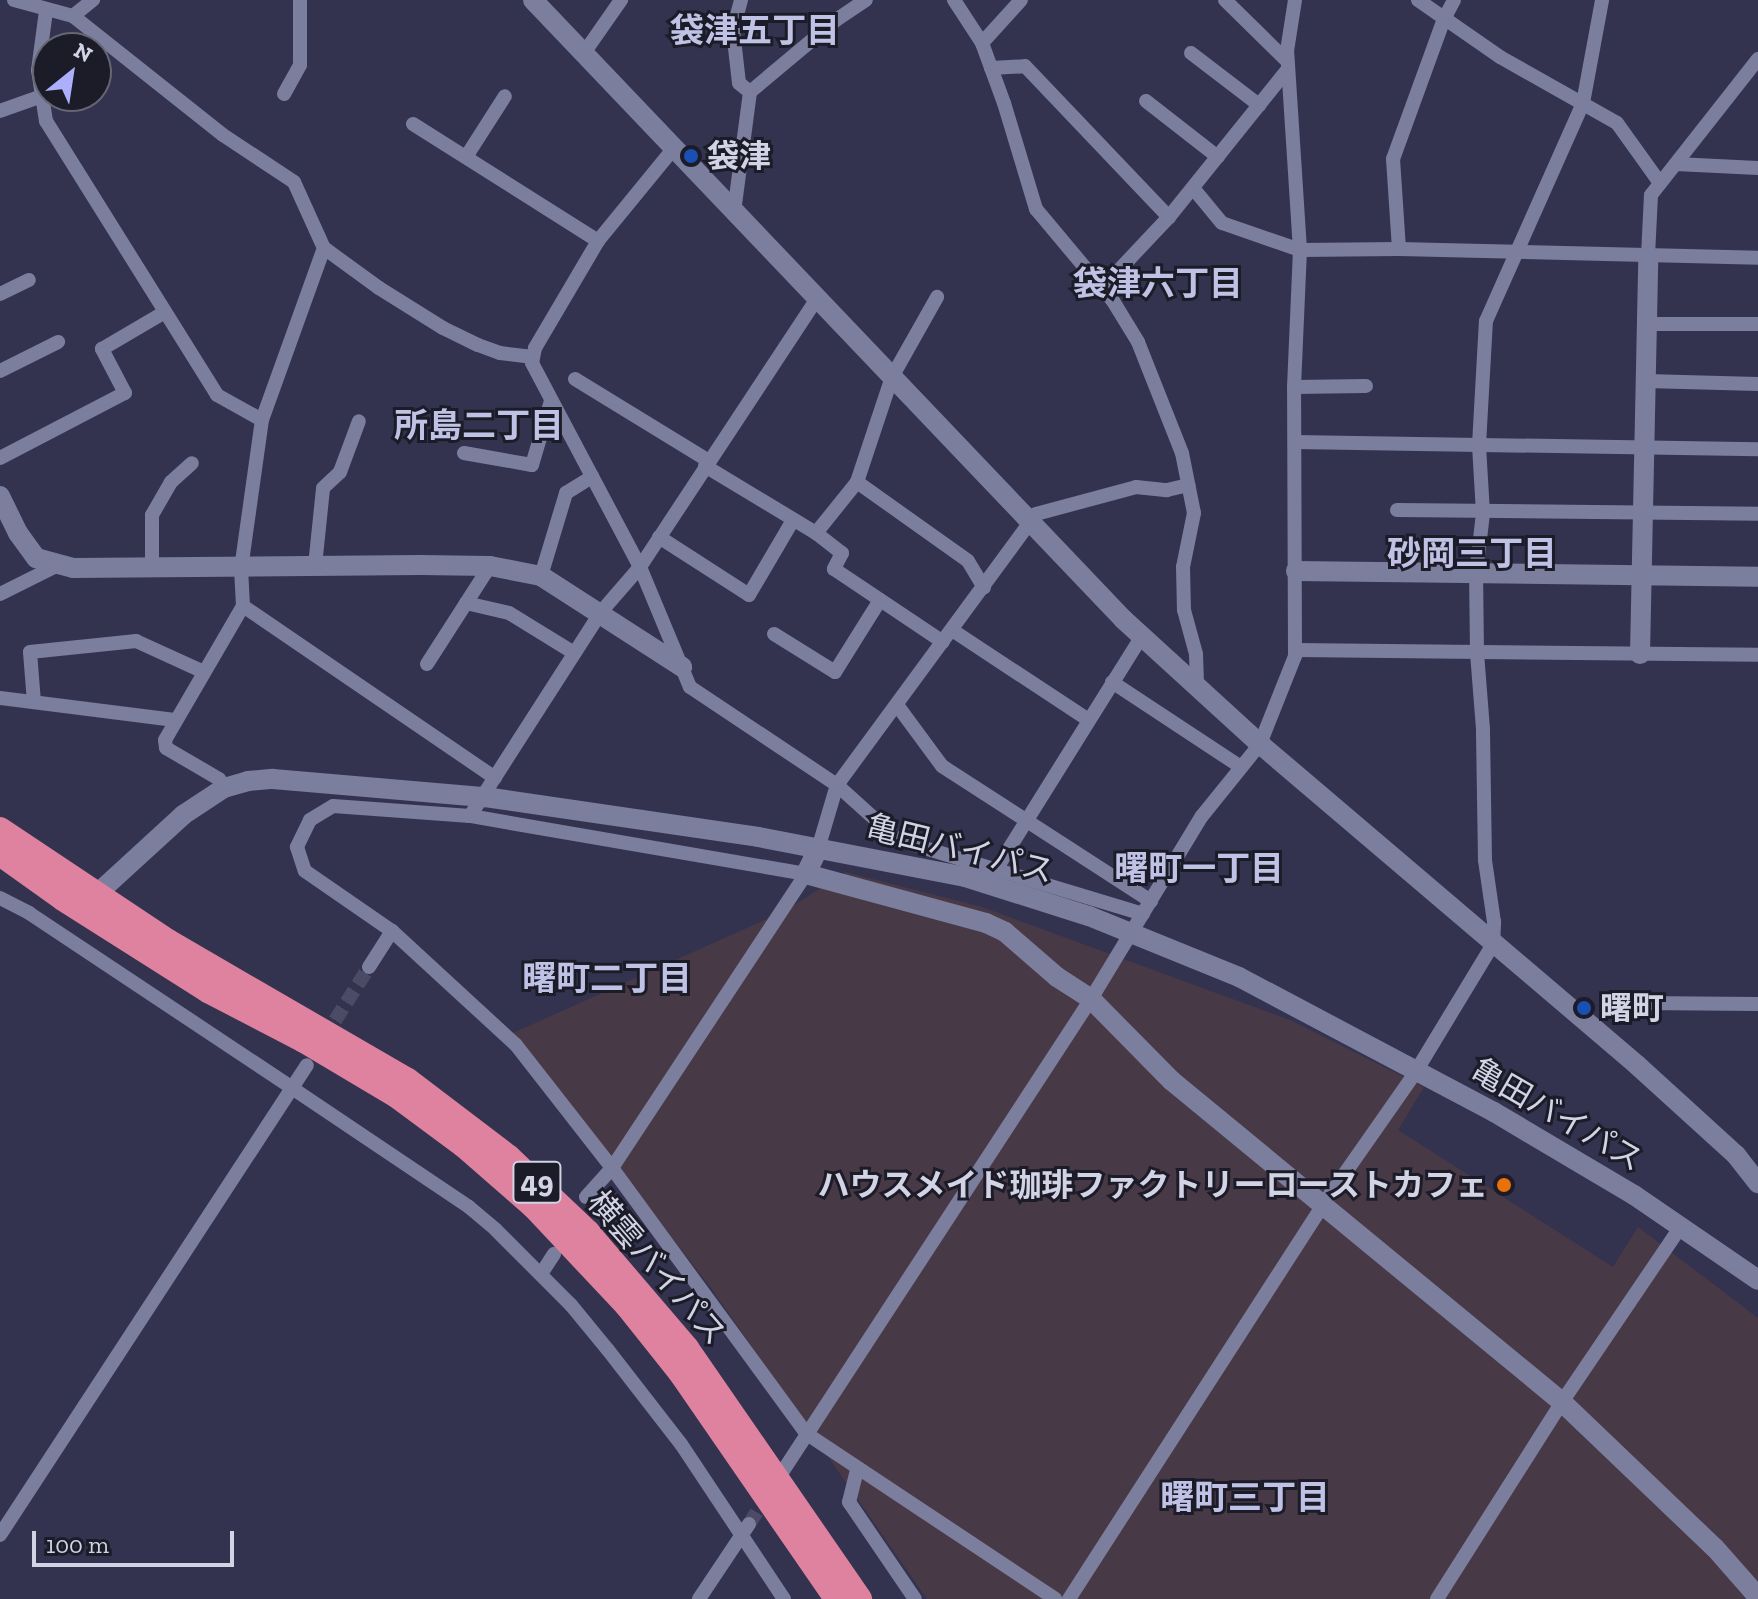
<!DOCTYPE html>
<meta charset="utf-8">
<style>
body{margin:0}
#map{position:relative;width:1758px;height:1599px;overflow:hidden;background:#33334f;font-family:"Zilla Slab","Noto Sans JP",serif}
div>[style]{position:absolute}
[style*='--x']{left:calc(var(--x)*1px);top:calc(var(--y)*1px);width:calc(var(--w)*1px);rotate:calc(var(--a)*1deg)}
.industrial>*{inset:0;background:#483946}
.street-tunnel>*{height:14px;margin-top:-7px;transform-origin:0;background:repeating-linear-gradient(90deg,#4b4b66 0 14px,transparent 0 21px)}
.street>*{height:14px;margin:-7px;padding:0 7px;transform-origin:7px;border-radius:7px;background:#7c7e9e}
.secondary>*{height:20px;margin:-10px;padding:0 10px;transform-origin:10px;border-radius:10px;background:#7c7e9e}
.highway>*{height:24px;margin:-12px;padding:0 12px;transform-origin:12px;border-radius:12px;background:#df82a0}
.dots>*{width:22px;height:22px;translate:-50% -50%;box-sizing:border-box;border:4px solid #1c1c29;border-radius:50%}
span{translate:-50% -50%;white-space:nowrap;text-align:center;line-height:1.15;-webkit-text-stroke:6px #1c1c29;paint-order:stroke}
.shield-label span{padding:2px 6px;background:#1c1c29;border:2px solid;border-radius:6px;-webkit-text-stroke-width:0}
.shield-label{font-size:30px;color:#d2d3e5;font-weight:700}
.poi-label{font-size:32px;color:#d2d3e5;font-weight:700}
.left{translate:0 -50%;text-align:left}
.right{translate:-100% -50%;text-align:right}
.street-label{font-size:32px;color:#d2d3e5}
.neighbourhood-label{font-size:34px;color:#c0c2e5;font-weight:700}
.north{position:absolute;left:32px;top:32px;width:80px;height:80px;box-sizing:border-box;background:#1c1c29;border:2px solid #656574;border-radius:50%;rotate:30deg;font-size:22px;font-weight:700;line-height:32px;text-align:center;color:#d2d3e5}
.north::after{content:'';display:block;margin:auto;width:28px;height:36px;background:#acaffb;clip-path:polygon(50% 0,100% 100%,50% 72%,0 100%)}
.scale{position:absolute;left:32px;top:1531px;width:202px;height:36px;box-sizing:border-box;border:4px solid #d2d3e5;border-top:0;padding-left:10px;font-size:24px;line-height:28px;white-space:nowrap;color:#d2d3e5;-webkit-text-stroke:6px #1c1c29;paint-order:stroke}
</style>
<div id="map">
<div class="industrial">
<i style="clip-path:polygon(845px 872px,982px 907px,1290px 1020px,1424px 1087px,1398px 1130px,1613px 1267px,1638px 1227px,1758px 1318px,1758px 1596px,1753px 1599px,927px 1599px,711px 1288px,513px 1033px,787px 910px)"></i>
</div>
<div class="street-tunnel">
<i style="--x:324;--y:1038;--w:84;--a:-57.6"></i>
<i style="--x:749;--y:1524;--w:35;--a:-57"></i>
</div>
<div class="street">
<i style="--x:14;--y:0;--w:61;--a:15.2"></i>
<i style="--x:73;--y:16;--w:191;--a:38.4"></i>
<i style="--x:223;--y:135;--w:85;--a:33.5"></i>
<i style="--x:294;--y:182;--w:72;--a:65.6"></i>
<i style="--x:324;--y:248;--w:68;--a:36"></i>
<i style="--x:379;--y:288;--w:75;--a:32"></i>
<i style="--x:443;--y:328;--w:39;--a:26"></i>
<i style="--x:478;--y:345;--w:23;--a:20"></i>
<i style="--x:500;--y:353;--w:33;--a:7"></i>
<i style="--x:954;--y:0;--w:51;--a:56.9"></i>
<i style="--x:982;--y:43;--w:64;--a:69.9"></i>
<i style="--x:1004;--y:103;--w:111;--a:73.2"></i>
<i style="--x:1036;--y:209;--w:120;--a:50.1"></i>
<i style="--x:1113;--y:301;--w:48;--a:58.6"></i>
<i style="--x:1138;--y:342;--w:119;--a:68.4"></i>
<i style="--x:1182;--y:453;--w:61;--a:78.7"></i>
<i style="--x:1194;--y:513;--w:55;--a:101.5"></i>
<i style="--x:1183;--y:567;--w:43;--a:88.7"></i>
<i style="--x:1184;--y:610;--w:46;--a:74.7"></i>
<i style="--x:1196;--y:654;--w:33;--a:88"></i>
<i style="--x:1225;--y:0;--w:87;--a:44.5"></i>
<i style="--x:1418;--y:0;--w:100;--a:34.8"></i>
<i style="--x:1500;--y:57;--w:134;--a:29.4"></i>
<i style="--x:1617;--y:123;--w:74;--a:54.4"></i>
<i style="--x:46;--y:11;--w:60;--a:97.7"></i>
<i style="--x:38;--y:70;--w:52;--a:81.1"></i>
<i style="--x:46;--y:121;--w:323;--a:58"></i>
<i style="--x:217;--y:395;--w:51;--a:29.1"></i>
<i style="--x:73;--y:16;--w:26;--a:-39"></i>
<i style="--x:982;--y:43;--w:58;--a:-47.8"></i>
<i style="--x:584;--y:53;--w:65;--a:-55.1"></i>
<i style="--x:1191;--y:53;--w:86;--a:37.4"></i>
<i style="--x:991;--y:68;--w:34;--a:-3"></i>
<i style="--x:1025;--y:66;--w:209;--a:46.4"></i>
<i style="--x:750;--y:92;--w:112;--a:-39.9"></i>
<i style="--x:836;--y:20;--w:36;--a:-34"></i>
<i style="--x:284;--y:94;--w:33;--a:-61"></i>
<i style="--x:300;--y:65;--w:65;--a:-90"></i>
<i style="--x:1146;--y:101;--w:91;--a:37.9"></i>
<i style="--x:0;--y:111;--w:45;--a:-19.7"></i>
<i style="--x:413;--y:124;--w:219;--a:32.3"></i>
<i style="--x:674;--y:148;--w:120;--a:129.3"></i>
<i style="--x:598;--y:241;--w:124;--a:120.5"></i>
<i style="--x:535;--y:348;--w:15;--a:101"></i>
<i style="--x:532;--y:363;--w:231;--a:62.1"></i>
<i style="--x:640;--y:567;--w:130;--a:67.4"></i>
<i style="--x:690;--y:687;--w:177;--a:33.7"></i>
<i style="--x:837;--y:785;--w:82;--a:42"></i>
<i style="--x:898;--y:840;--w:256;--a:16.8"></i>
<i style="--x:466;--y:157;--w:72;--a:-57.4"></i>
<i style="--x:1676;--y:164;--w:82;--a:2.8"></i>
<i style="--x:1193;--y:188;--w:45;--a:50.4"></i>
<i style="--x:1222;--y:223;--w:83;--a:19.1"></i>
<i style="--x:1300;--y:250;--w:99;--a:-0.6"></i>
<i style="--x:1399;--y:249;--w:359;--a:1.4"></i>
<i style="--x:734;--y:212;--w:121;--a:-82.4"></i>
<i style="--x:750;--y:92;--w:14;--a:-141"></i>
<i style="--x:739;--y:83;--w:53;--a:-96.5"></i>
<i style="--x:733;--y:30;--w:31;--a:-75"></i>
<i style="--x:1399;--y:249;--w:90;--a:-93.8"></i>
<i style="--x:1393;--y:159;--w:149;--a:-70"></i>
<i style="--x:1444;--y:19;--w:21;--a:-62"></i>
<i style="--x:1648;--y:256;--w:61;--a:-87.2"></i>
<i style="--x:1651;--y:195;--w:173;--a:-51.8"></i>
<i style="--x:1103;--y:287;--w:96;--a:-46.7"></i>
<i style="--x:1169;--y:217;--w:190;--a:-51.2"></i>
<i style="--x:0;--y:294;--w:32;--a:-26"></i>
<i style="--x:1647;--y:324;--w:111;--a:0"></i>
<i style="--x:0;--y:371;--w:65;--a:-26.6"></i>
<i style="--x:575;--y:379;--w:157;--a:31.5"></i>
<i style="--x:1646;--y:381;--w:112;--a:1.5"></i>
<i style="--x:1294;--y:387;--w:72;--a:-0.8"></i>
<i style="--x:1295;--y:442;--w:463;--a:0.9"></i>
<i style="--x:464;--y:453;--w:69;--a:10"></i>
<i style="--x:532;--y:465;--w:67;--a:-73.5"></i>
<i style="--x:0;--y:458;--w:141;--a:-27.5"></i>
<i style="--x:125;--y:393;--w:50;--a:-117.6"></i>
<i style="--x:102;--y:349;--w:73;--a:-30.4"></i>
<i style="--x:705;--y:466;--w:130;--a:31.1"></i>
<i style="--x:816;--y:533;--w:33;--a:38"></i>
<i style="--x:842;--y:553;--w:18;--a:117"></i>
<i style="--x:834;--y:569;--w:131;--a:33.8"></i>
<i style="--x:857;--y:482;--w:136;--a:35.4"></i>
<i style="--x:968;--y:561;--w:31;--a:59"></i>
<i style="--x:1397;--y:510;--w:361;--a:0.6"></i>
<i style="--x:816;--y:533;--w:65;--a:-51.2"></i>
<i style="--x:857;--y:482;--w:111;--a:-71.6"></i>
<i style="--x:892;--y:377;--w:92;--a:-60.6"></i>
<i style="--x:659;--y:537;--w:107;--a:32.8"></i>
<i style="--x:749;--y:595;--w:87;--a:-59.6"></i>
<i style="--x:315;--y:566;--w:78;--a:-84.1"></i>
<i style="--x:323;--y:488;--w:23;--a:-43"></i>
<i style="--x:340;--y:472;--w:54;--a:-69.6"></i>
<i style="--x:152;--y:569;--w:54;--a:-90"></i>
<i style="--x:152;--y:515;--w:38;--a:-60"></i>
<i style="--x:171;--y:482;--w:28;--a:-42"></i>
<i style="--x:541;--y:576;--w:87;--a:-73.2"></i>
<i style="--x:566;--y:493;--w:31;--a:-32"></i>
<i style="--x:0;--y:594;--w:65;--a:-26.6"></i>
<i style="--x:466;--y:603;--w:44;--a:13.1"></i>
<i style="--x:509;--y:613;--w:76;--a:31.6"></i>
<i style="--x:243;--y:606;--w:305;--a:34.3"></i>
<i style="--x:952;--y:630;--w:162;--a:33.4"></i>
<i style="--x:774;--y:634;--w:72;--a:31.9"></i>
<i style="--x:835;--y:672;--w:85;--a:-58"></i>
<i style="--x:1296;--y:650;--w:462;--a:0.6"></i>
<i style="--x:427;--y:664;--w:117;--a:-57.3"></i>
<i style="--x:1112;--y:682;--w:154;--a:33.4"></i>
<i style="--x:0;--y:698;--w:176;--a:7.2"></i>
<i style="--x:34;--y:702;--w:50;--a:-94.6"></i>
<i style="--x:30;--y:652;--w:107;--a:-5.9"></i>
<i style="--x:136;--y:641;--w:75;--a:24.5"></i>
<i style="--x:897;--y:705;--w:76;--a:53.6"></i>
<i style="--x:942;--y:766;--w:249;--a:32.9"></i>
<i style="--x:224;--y:788;--w:10;--a:-119"></i>
<i style="--x:219;--y:779;--w:61;--a:-149.7"></i>
<i style="--x:166;--y:748;--w:8;--a:-97"></i>
<i style="--x:165;--y:740;--w:155;--a:-59.8"></i>
<i style="--x:243;--y:606;--w:37;--a:-93"></i>
<i style="--x:241;--y:569;--w:150;--a:-82"></i>
<i style="--x:262;--y:420;--w:183;--a:-70.2"></i>
<i style="--x:470;--y:816;--w:242;--a:-57.3"></i>
<i style="--x:601;--y:612;--w:60;--a:-49.1"></i>
<i style="--x:640;--y:567;--w:321;--a:-56.6"></i>
<i style="--x:818;--y:849;--w:67;--a:-73.5"></i>
<i style="--x:837;--y:785;--w:336;--a:-53.7"></i>
<i style="--x:1036;--y:514;--w:104;--a:-15.1"></i>
<i style="--x:1136;--y:487;--w:31;--a:6"></i>
<i style="--x:1167;--y:490;--w:22;--a:-13"></i>
<i style="--x:997;--y:868;--w:274;--a:-58"></i>
<i style="--x:0;--y:898;--w:33;--a:27"></i>
<i style="--x:29;--y:913;--w:316;--a:33.6"></i>
<i style="--x:292;--y:1088;--w:213;--a:33.9"></i>
<i style="--x:469;--y:1207;--w:35;--a:40"></i>
<i style="--x:496;--y:1230;--w:106;--a:45"></i>
<i style="--x:571;--y:1305;--w:58;--a:50.6"></i>
<i style="--x:608;--y:1350;--w:119;--a:52.2"></i>
<i style="--x:681;--y:1444;--w:186;--a:56.4"></i>
<i style="--x:369;--y:967;--w:43;--a:-57.4"></i>
<i style="--x:1639;--y:1003;--w:119;--a:0.5"></i>
<i style="--x:586;--y:1197;--w:39;--a:-48"></i>
<i style="--x:612;--y:1168;--w:352;--a:-56.6"></i>
<i style="--x:806;--y:874;--w:341;--a:-170.2"></i>
<i style="--x:470;--y:816;--w:137;--a:-175.8"></i>
<i style="--x:333;--y:806;--w:27;--a:149"></i>
<i style="--x:310;--y:820;--w:30;--a:116"></i>
<i style="--x:297;--y:847;--w:25;--a:72"></i>
<i style="--x:305;--y:871;--w:106;--a:34.6"></i>
<i style="--x:392;--y:931;--w:168;--a:42.6"></i>
<i style="--x:516;--y:1045;--w:156;--a:52"></i>
<i style="--x:612;--y:1168;--w:330;--a:53.8"></i>
<i style="--x:807;--y:1434;--w:298;--a:33.6"></i>
<i style="--x:541;--y:1274;--w:24;--a:-57"></i>
<i style="--x:857;--y:1470;--w:33;--a:104"></i>
<i style="--x:849;--y:1502;--w:117;--a:55.8"></i>
<i style="--x:781;--y:1474;--w:567;--a:-56.87"></i>
<i style="--x:1091;--y:999;--w:214;--a:-58.8"></i>
<i style="--x:1202;--y:816;--w:92;--a:-51.1"></i>
<i style="--x:1260;--y:744;--w:95;--a:-68.3"></i>
<i style="--x:1295;--y:656;--w:269;--a:-90.2"></i>
<i style="--x:1294;--y:387;--w:137;--a:-87.5"></i>
<i style="--x:1300;--y:250;--w:199;--a:-93.7"></i>
<i style="--x:1287;--y:51;--w:52;--a:-81.1"></i>
<i style="--x:0;--y:1535;--w:561;--a:-56.85"></i>
<i style="--x:699;--y:1599;--w:90;--a:-56.3"></i>
<i style="--x:1069;--y:1599;--w:467;--a:-57.2"></i>
<i style="--x:1322;--y:1206;--w:162;--a:-55"></i>
<i style="--x:1415;--y:1073;--w:151;--a:-58.8"></i>
<i style="--x:1493;--y:944;--w:22;--a:-87"></i>
<i style="--x:1494;--y:922;--w:63;--a:-98.3"></i>
<i style="--x:1485;--y:860;--w:131;--a:-90.9"></i>
<i style="--x:1483;--y:729;--w:77;--a:-94.5"></i>
<i style="--x:1477;--y:652;--w:79;--a:-90.7"></i>
<i style="--x:1476;--y:573;--w:60;--a:-83.3"></i>
<i style="--x:1483;--y:513;--w:68;--a:-93.4"></i>
<i style="--x:1479;--y:445;--w:124;--a:-86.8"></i>
<i style="--x:1486;--y:321;--w:239;--a:-66"></i>
<i style="--x:1583;--y:103;--w:105;--a:-79.5"></i>
<i style="--x:1437;--y:1599;--w:233;--a:-57.6"></i>
<i style="--x:1562;--y:1402;--w:212;--a:-55.9"></i>
</div>
<div class="secondary">
<i style="--x:533;--y:0;--w:855;--a:46.37"></i>
<i style="--x:1123;--y:619;--w:185;--a:42.4"></i>
<i style="--x:1260;--y:744;--w:495;--a:40.4"></i>
<i style="--x:1637;--y:1065;--w:134;--a:42.3"></i>
<i style="--x:1736;--y:1155;--w:36;--a:52"></i>
<i style="--x:0;--y:496;--w:41;--a:64.1"></i>
<i style="--x:18;--y:533;--w:31;--a:54"></i>
<i style="--x:36;--y:558;--w:38;--a:15"></i>
<i style="--x:73;--y:568;--w:347;--a:-0.5"></i>
<i style="--x:420;--y:565;--w:70;--a:0.8"></i>
<i style="--x:490;--y:566;--w:52;--a:11.1"></i>
<i style="--x:541;--y:576;--w:168;--a:32.8"></i>
<i style="--x:1296;--y:571;--w:462;--a:0.7"></i>
<i style="--x:1640;--y:654;--w:398;--a:-88.8"></i>
<i style="--x:818;--y:849;--w:28;--a:116"></i>
<i style="--x:806;--y:874;--w:187;--a:15.2"></i>
<i style="--x:986;--y:923;--w:21;--a:25"></i>
<i style="--x:1005;--y:932;--w:69;--a:40.9"></i>
<i style="--x:1057;--y:977;--w:40;--a:32.9"></i>
<i style="--x:1091;--y:999;--w:115;--a:45.4"></i>
<i style="--x:1172;--y:1081;--w:505;--a:39.46"></i>
<i style="--x:1562;--y:1402;--w:211;--a:43.7"></i>
<i style="--x:1715;--y:1548;--w:65;--a:48.7"></i>
<i style="--x:86;--y:904;--w:132;--a:-42.5"></i>
<i style="--x:183;--y:815;--w:49;--a:-33.4"></i>
<i style="--x:224;--y:788;--w:25;--a:-16"></i>
<i style="--x:248;--y:781;--w:25;--a:-5"></i>
<i style="--x:273;--y:779;--w:213;--a:4.9"></i>
<i style="--x:485;--y:797;--w:276;--a:8.3"></i>
<i style="--x:758;--y:837;--w:211;--a:10.9"></i>
<i style="--x:965;--y:877;--w:130;--a:17.5"></i>
<i style="--x:1089;--y:916;--w:162;--a:22.1"></i>
<i style="--x:1239;--y:977;--w:289;--a:27.9"></i>
<i style="--x:1494;--y:1112;--w:163;--a:30.7"></i>
<i style="--x:1634;--y:1195;--w:150;--a:34.4"></i>
</div>
<div class="highway">
<i style="--x:0;--y:829;--w:202;--a:33.7"></i>
<i style="--x:168;--y:941;--w:277;--a:30.1"></i>
<i style="--x:408;--y:1080;--w:127;--a:37.3"></i>
<i style="--x:509;--y:1157;--w:109;--a:43.5"></i>
<i style="--x:588;--y:1232;--w:153;--a:49.5"></i>
<i style="--x:687;--y:1348;--w:305;--a:55.4"></i>
<i style="--x:0;--y:854;--w:77;--a:35.5"></i>
<i style="--x:63;--y:899;--w:172;--a:32.4"></i>
<i style="--x:208;--y:991;--w:108;--a:27.5"></i>
<i style="--x:304;--y:1041;--w:109;--a:30.8"></i>
<i style="--x:398;--y:1097;--w:82;--a:36.6"></i>
<i style="--x:464;--y:1146;--w:93;--a:41.1"></i>
<i style="--x:534;--y:1207;--w:136;--a:46.8"></i>
<i style="--x:627;--y:1306;--w:87;--a:51.5"></i>
<i style="--x:681;--y:1374;--w:273;--a:55.4"></i>
</div>
<div class="dots">
<i style="left:691px;top:156px;background:#1a4fb4"></i>
<i style="left:1584px;top:1008px;background:#1a4fb4"></i>
<i style="left:1504px;top:1185px;background:#e8710a"></i>
</div>
<div class="shield-label">
<span style="left:537px;top:1182px">49</span>
</div>
<div class="poi-label">
<span class="left" style="left:707px;top:156px">袋津</span>
<span class="left" style="left:1600px;top:1008px">曙町</span>
<span class="right" style="left:1488px;top:1185px">ハウスメイド珈琲ファクトリーローストカフェ</span>
</div>
<div class="street-label">
<span style="left:960px;top:849px;rotate:14deg">亀田バイパス</span>
<span style="left:1557px;top:1115px;rotate:30deg">亀田バイパス</span>
<span style="left:657px;top:1268px;rotate:49deg">横雲バイパス</span>
</div>
<div class="neighbourhood-label">
<span style="left:755px;top:31px">袋津五丁目</span>
<span style="left:1158px;top:284px">袋津六丁目</span>
<span style="left:479px;top:426px">所島二丁目</span>
<span style="left:1472px;top:554px">砂岡三丁目</span>
<span style="left:1199px;top:869px">曙町一丁目</span>
<span style="left:607px;top:979px">曙町二丁目</span>
<span style="left:1245px;top:1498px">曙町三丁目</span>
</div>
<div class="north">N</div>
<div class="scale">100 m</div>
</div>
